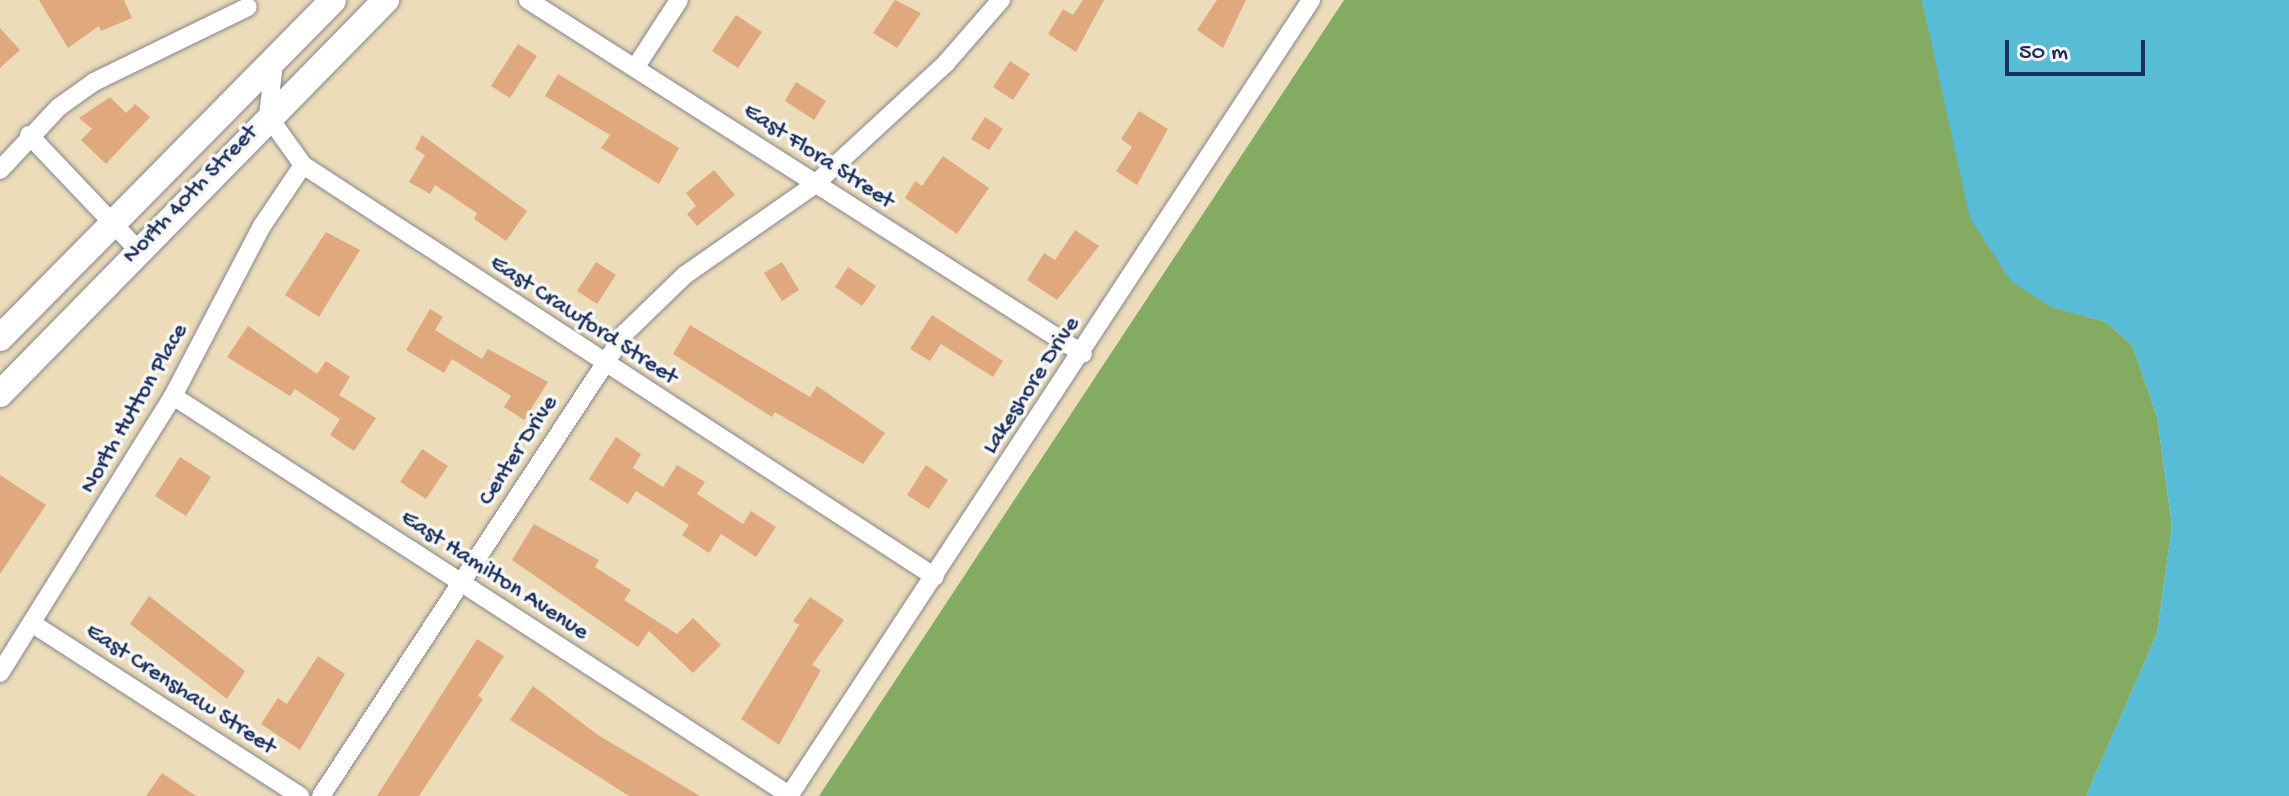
<!DOCTYPE html>
<style>
body{margin:0}
#map{position:relative;width:2289px;height:796px;overflow:hidden;background:#eddcba;font-family:"Gochi Hand",sans-serif}
div>[style]{position:absolute}
[style*='--x']{left:calc(var(--x)*1px);top:calc(var(--y)*1px);width:calc(var(--w)*1px);rotate:calc(var(--a)*1deg)}
.forest>*{inset:0;background:#84ab62}
.water>*{inset:0;background:#59bcd7}
.building>*{inset:0;background:#e0a87d}
.roads{filter:drop-shadow(0 0 2px #84868c) drop-shadow(0 0 2px #84868c)}
.minor>*{height:18px;margin:-9px;padding:0 9px;transform-origin:9px;border-radius:9px;background:#fff}
.secondary>*{height:26px;margin:-13px;padding:0 13px;transform-origin:13px;border-radius:13px;background:#fff}
span{translate:-50% -50%;white-space:nowrap;text-align:center;line-height:1.15;-webkit-text-stroke:7px #f6f6f2;paint-order:stroke}
.street-label{font-size:24px;color:#1b2f5e}
.scale{position:absolute;left:2005px;top:40px;width:140px;height:36px;box-sizing:border-box;border:4px solid #1b2f5e;border-top:0;padding-left:10px;font-size:24px;line-height:28px;white-space:nowrap;color:#1b2f5e;-webkit-text-stroke:6px #f6f6f2;paint-order:stroke}
</style>
<div id="map">
<div class="forest">
<i style="clip-path:polygon(1344px 0,1922px 0,1946px 100px,2052px 307px,2106px 322px,2132px 345px,2157px 416px,2172px 526px,2157px 634px,2086px 796px,819px 796px)"></i>
</div>
<div class="water">
<i style="clip-path:polygon(1922px 0,2289px 0,2289px 796px,2086px 796px,2157px 634px,2172px 526px,2157px 416px,2132px 345px,2106px 322px,2051px 307px,2011px 281px,1970px 218px)"></i>
</div>
<div class="building">
<i style="clip-path:polygon(39px 0,124px 0,132px 18px,101px 31px,99px 26px,68px 48px)"></i>
<i style="clip-path:polygon(895px 0,921px 13px,897px 48px,873px 33px)"></i>
<i style="clip-path:polygon(1083px 0,1104px 0,1076px 52px,1048px 34px,1063px 9px,1073px 15px)"></i>
<i style="clip-path:polygon(1217px 0,1246px 0,1223px 48px,1197px 30px)"></i>
<i style="clip-path:polygon(736px 15px,762px 32px,738px 68px,712px 51px)"></i>
<i style="clip-path:polygon(0 28px,20px 50px,0 68px)"></i>
<i style="clip-path:polygon(518px 44px,537px 56px,510px 98px,491px 86px)"></i>
<i style="clip-path:polygon(1010px 61px,1030px 74px,1013px 100px,993px 87px)"></i>
<i style="clip-path:polygon(558px 74px,679px 148px,659px 184px,601px 148px,610px 135px,545px 96px)"></i>
<i style="clip-path:polygon(796px 82px,826px 101px,814px 120px,785px 101px)"></i>
<i style="clip-path:polygon(110px 97px,126px 113px,135px 104px,150px 117px,106px 164px,81px 140px,92px 129px,79px 118px)"></i>
<i style="clip-path:polygon(1139px 111px,1168px 129px,1137px 185px,1116px 171px,1132px 147px,1121px 139px)"></i>
<i style="clip-path:polygon(985px 117px,1003px 129px,989px 150px,971px 139px)"></i>
<i style="clip-path:polygon(422px 135px,527px 211px,506px 241px,474px 219px,477px 213px,435px 185px,430px 194px,409px 182px,425px 155px,415px 149px)"></i>
<i style="clip-path:polygon(943px 156px,989px 188px,957px 234px,905px 198px,915px 181px,922px 186px)"></i>
<i style="clip-path:polygon(714px 170px,735px 195px,697px 226px,687px 214px,696px 206px,686px 193px)"></i>
<i style="clip-path:polygon(1075px 230px,1099px 246px,1057px 300px,1027px 280px,1044px 253px,1055px 260px)"></i>
<i style="clip-path:polygon(326px 232px,360px 250px,319px 317px,285px 295px)"></i>
<i style="clip-path:polygon(596px 262px,616px 275px,597px 304px,577px 291px)"></i>
<i style="clip-path:polygon(782px 262px,799px 290px,782px 301px,764px 273px)"></i>
<i style="clip-path:polygon(848px 267px,876px 286px,862px 306px,835px 287px)"></i>
<i style="clip-path:polygon(430px 309px,443px 317px,435px 330px,482px 359px,488px 349px,548px 382px,524px 420px,504px 407px,511px 396px,452px 359px,444px 373px,406px 350px)"></i>
<i style="clip-path:polygon(932px 315px,1003px 361px,993px 377px,941px 344px,930px 361px,910px 349px)"></i>
<i style="clip-path:polygon(690px 325px,810px 397px,817px 386px,885px 433px,863px 464px,775px 412px,772px 417px,673px 354px)"></i>
<i style="clip-path:polygon(248px 326px,317px 374px,326px 361px,350px 377px,339px 395px,376px 418px,354px 451px,330px 435px,340px 419px,295px 389px,290px 396px,227px 357px)"></i>
<i style="clip-path:polygon(616px 437px,641px 454px,633px 468px,663px 487px,677px 465px,705px 482px,697px 494px,743px 524px,751px 511px,776px 527px,756px 557px,721px 534px,709px 553px,682px 535px,689px 525px,636px 491px,628px 504px,589px 479px)"></i>
<i style="clip-path:polygon(422px 449px,448px 466px,426px 499px,400px 482px)"></i>
<i style="clip-path:polygon(180px 457px,211px 477px,186px 516px,155px 496px)"></i>
<i style="clip-path:polygon(926px 465px,948px 480px,929px 509px,907px 495px)"></i>
<i style="clip-path:polygon(0 475px,46px 505px,0 574px)"></i>
<i style="clip-path:polygon(534px 524px,599px 560px,595px 567px,631px 590px,624px 600px,677px 634px,693px 618px,721px 645px,693px 673px,649px 631px,638px 647px,512px 560px)"></i>
<i style="clip-path:polygon(149px 596px,245px 671px,227px 699px,130px 624px)"></i>
<i style="clip-path:polygon(810px 597px,844px 620px,812px 665px,821px 670px,779px 745px,741px 719px,799px 625px,793px 621px)"></i>
<i style="clip-path:polygon(477px 639px,504px 656px,478px 696px,483px 699px,419px 796px,377px 796px)"></i>
<i style="clip-path:polygon(318px 656px,345px 674px,300px 750px,261px 724px,278px 698px,287px 704px)"></i>
<i style="clip-path:polygon(533px 686px,598px 735px,700px 796px,629px 796px,510px 720px)"></i>
<i style="clip-path:polygon(162px 773px,196px 796px,146px 796px)"></i>
</div>
<div class="roads">
<div class="minor">
<i style="--x:528;--y:0;--w:658;--a:32.53"></i>
<i style="--x:274;--y:62;--w:54;--a:96.3"></i>
<i style="--x:268;--y:116;--w:60;--a:54.5"></i>
<i style="--x:303;--y:165;--w:754;--a:33.1"></i>
<i style="--x:637;--y:65;--w:77;--a:-57.1"></i>
<i style="--x:29;--y:135;--w:158;--a:46.5"></i>
<i style="--x:0;--y:170;--w:86;--a:-46.9"></i>
<i style="--x:59;--y:107;--w:43;--a:-35.5"></i>
<i style="--x:94;--y:82;--w:171;--a:-26"></i>
<i style="--x:173;--y:396;--w:734;--a:32.93"></i>
<i style="--x:33;--y:624;--w:318;--a:32.8"></i>
<i style="--x:0;--y:673;--w:327;--a:-58"></i>
<i style="--x:173;--y:396;--w:192;--a:-62.4"></i>
<i style="--x:262;--y:226;--w:73;--a:-56.1"></i>
<i style="--x:321;--y:796;--w:554;--a:-56.71"></i>
<i style="--x:625;--y:333;--w:83;--a:-44"></i>
<i style="--x:685;--y:275;--w:157;--a:-34.9"></i>
<i style="--x:814;--y:185;--w:180;--a:-42.7"></i>
<i style="--x:946;--y:63;--w:84;--a:-48.9"></i>
<i style="--x:789;--y:796;--w:952;--a:-56.74"></i>
</div>
<div class="secondary">
<i style="--x:0;--y:338;--w:474;--a:-45.4"></i>
<i style="--x:0;--y:394;--w:552;--a:-45.59"></i>
</div>
</div>
<div class="street-label">
<span style="left:818px;top:157px;rotate:33deg">East Flora Street</span>
<span style="left:191px;top:195px;rotate:-46deg">North 40th Street</span>
<span style="left:583px;top:321px;rotate:33deg">East Crawford Street</span>
<span style="left:1032px;top:386px;rotate:-57deg">Lakeshore Drive</span>
<span style="left:135px;top:409px;rotate:-60deg">North Hutton Place</span>
<span style="left:519px;top:451px;rotate:-57deg">Center Drive</span>
<span style="left:494px;top:576px;rotate:33deg">East Hamilton Avenue</span>
<span style="left:180px;top:690px;rotate:33deg">East Crenshaw Street</span>
</div>
<div class="scale">50 m</div>
</div>
